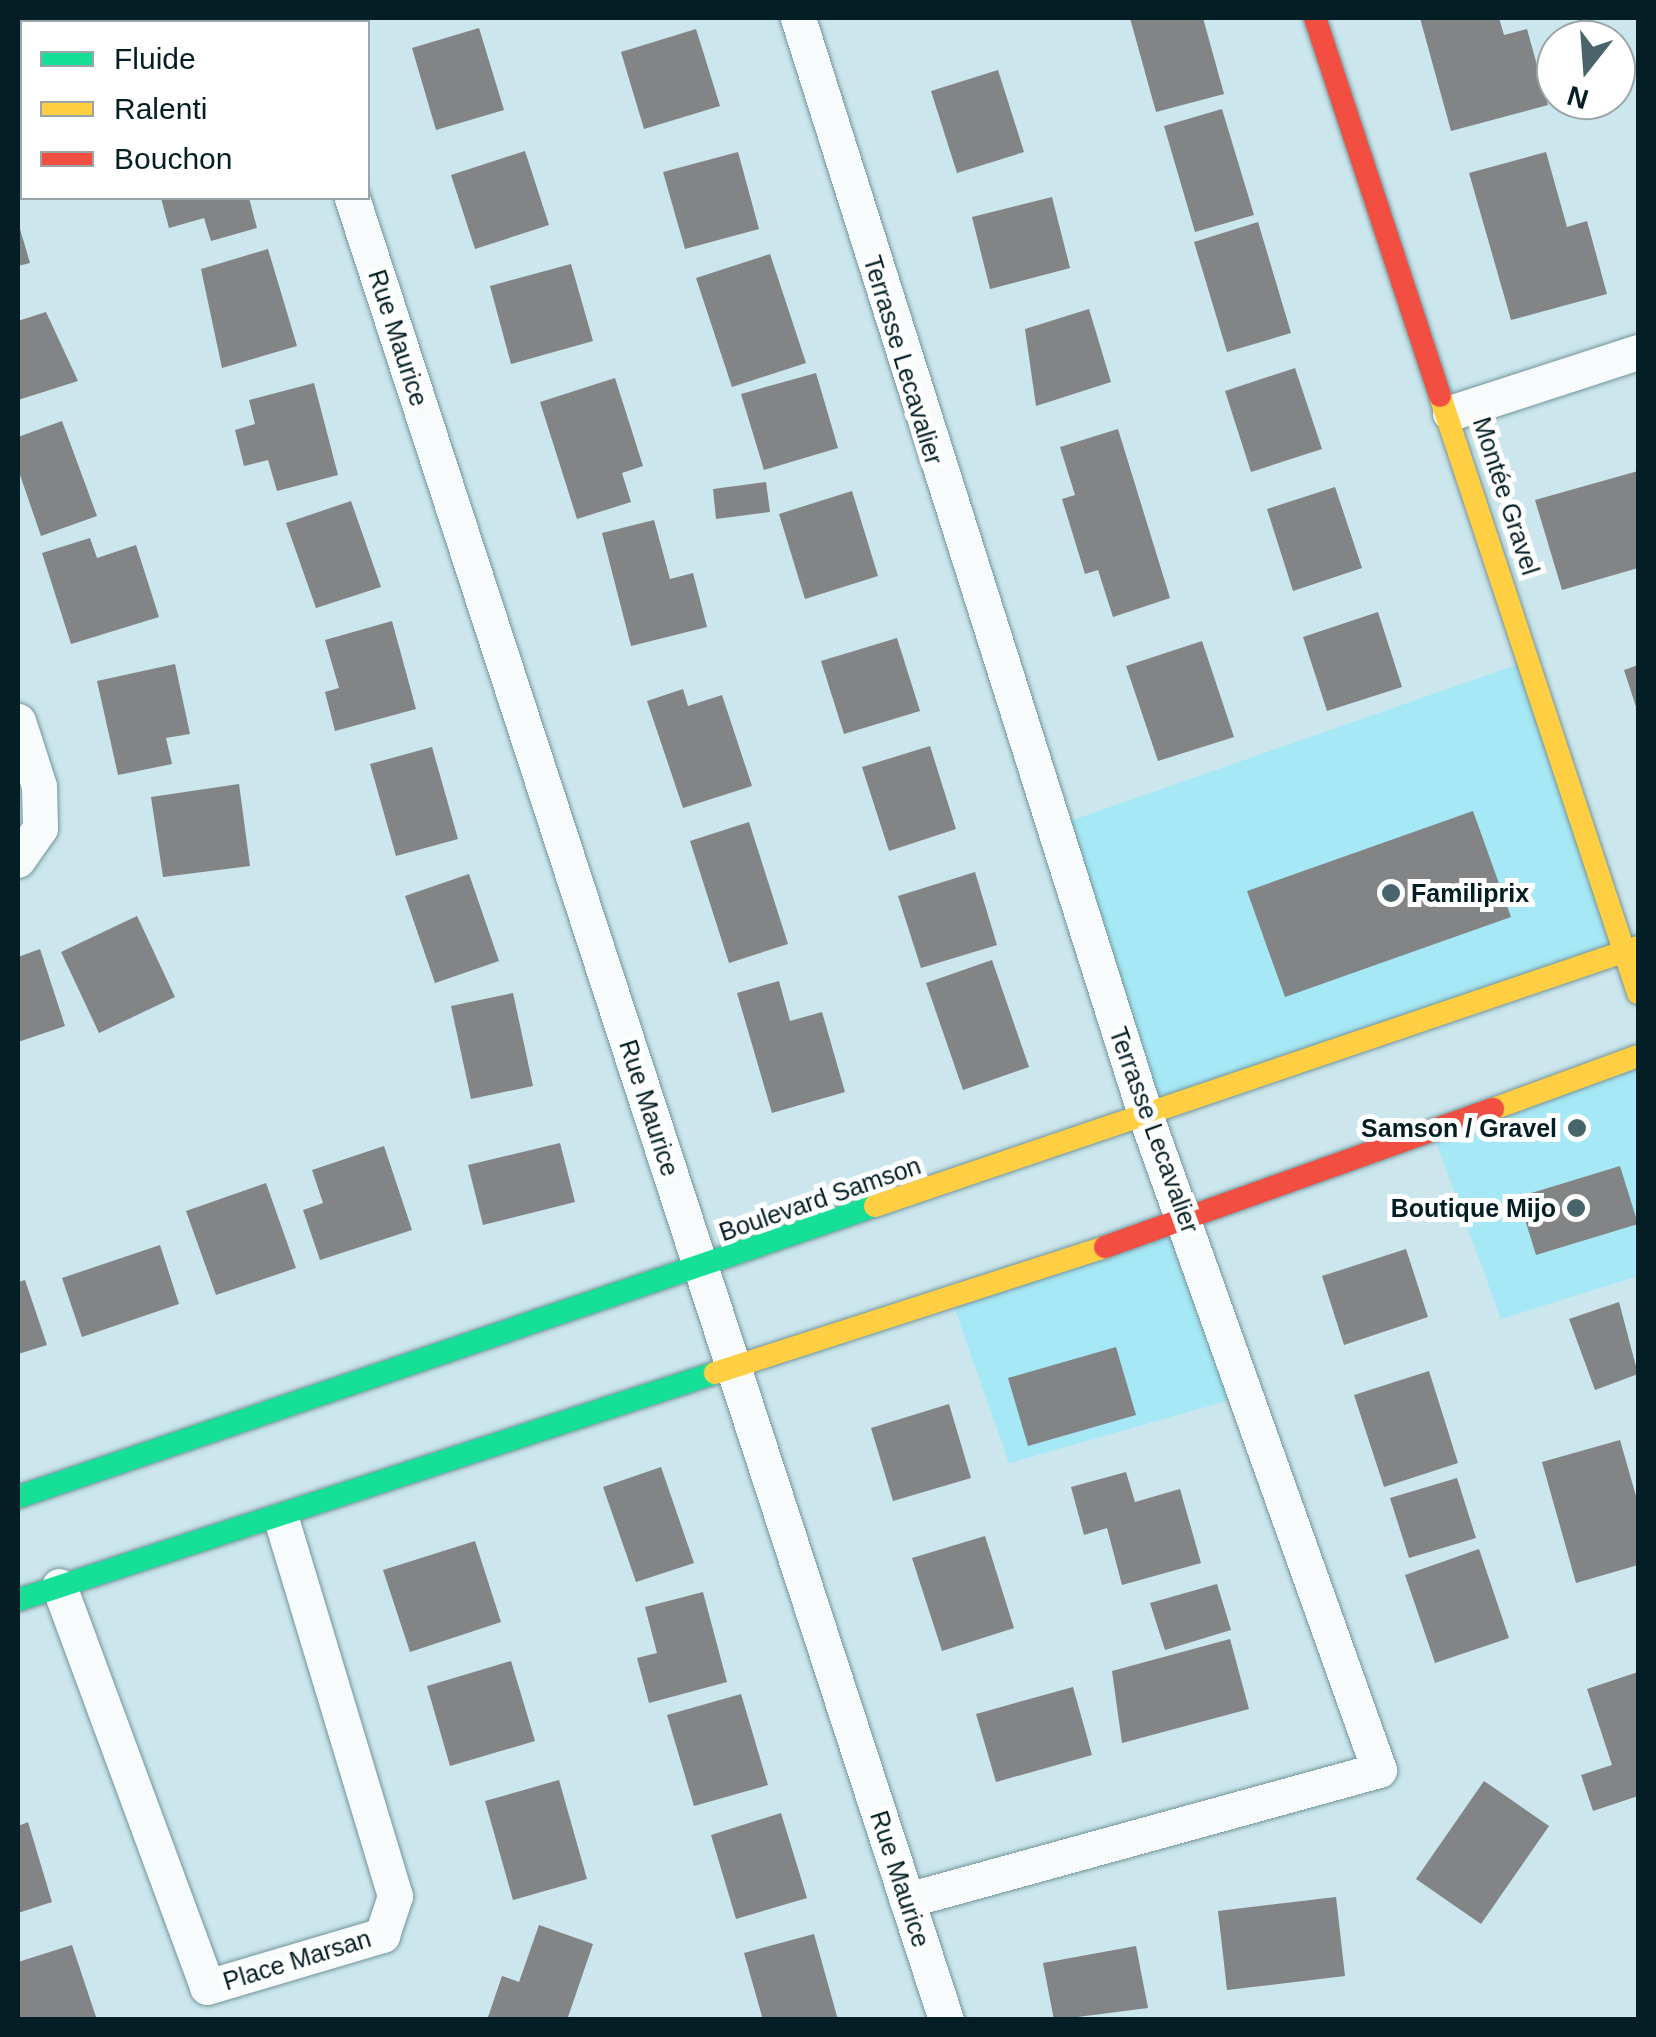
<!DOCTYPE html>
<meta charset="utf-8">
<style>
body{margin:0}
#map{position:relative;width:1656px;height:2037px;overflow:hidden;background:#cbe6ec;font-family:Arial,sans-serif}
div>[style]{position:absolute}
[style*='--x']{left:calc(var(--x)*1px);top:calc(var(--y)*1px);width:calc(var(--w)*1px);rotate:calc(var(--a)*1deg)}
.built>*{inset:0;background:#a6e8f5}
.building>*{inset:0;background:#828485}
.roads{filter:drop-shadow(0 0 2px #73949a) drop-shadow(0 0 2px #73949a)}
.street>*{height:35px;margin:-17.5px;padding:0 17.5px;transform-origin:17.5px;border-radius:17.5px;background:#f7fbfc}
.fast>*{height:22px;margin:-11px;padding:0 11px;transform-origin:11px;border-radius:11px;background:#16e098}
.slow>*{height:22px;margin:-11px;padding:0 11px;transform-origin:11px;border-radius:11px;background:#ffcf43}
.jam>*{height:22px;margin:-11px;padding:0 11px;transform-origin:11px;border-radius:11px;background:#f24e42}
.dots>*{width:28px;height:28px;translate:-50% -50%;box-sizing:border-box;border:5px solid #fff;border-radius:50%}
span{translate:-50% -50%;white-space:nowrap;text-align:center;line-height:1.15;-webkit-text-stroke:10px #fff;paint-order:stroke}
.street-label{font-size:25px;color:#031e24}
.poi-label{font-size:25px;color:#031e24;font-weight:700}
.left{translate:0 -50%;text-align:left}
.right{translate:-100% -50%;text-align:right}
.frame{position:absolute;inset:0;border:20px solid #031e24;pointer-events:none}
.legend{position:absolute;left:20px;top:20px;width:350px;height:180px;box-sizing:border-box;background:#fff;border:2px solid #9aa5a7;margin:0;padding:12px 18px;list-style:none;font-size:30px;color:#031e24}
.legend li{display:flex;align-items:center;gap:20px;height:50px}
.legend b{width:50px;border:2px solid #9aa5a7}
.north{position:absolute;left:1536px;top:20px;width:100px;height:100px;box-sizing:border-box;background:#fff;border:2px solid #9aa5a7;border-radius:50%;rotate:197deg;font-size:28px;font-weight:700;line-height:40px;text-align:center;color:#031e24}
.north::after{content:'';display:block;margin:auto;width:35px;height:45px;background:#49646a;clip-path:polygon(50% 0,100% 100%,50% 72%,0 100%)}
</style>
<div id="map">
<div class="built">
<i style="clip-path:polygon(1530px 660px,1625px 951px,1146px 1117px,1053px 827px)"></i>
<i style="clip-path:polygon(1638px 1056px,1638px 1276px,1501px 1319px,1432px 1131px)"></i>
<i style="clip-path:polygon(1187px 1220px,1248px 1395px,1009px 1463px,950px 1295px)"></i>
</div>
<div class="building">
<i style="clip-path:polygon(1130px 18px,1203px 18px,1224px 94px,1156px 112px)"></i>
<i style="clip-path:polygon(1420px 18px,1499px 18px,1504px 35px,1527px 29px,1548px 105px,1451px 131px)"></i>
<i style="clip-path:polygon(479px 28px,504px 110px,436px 130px,412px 48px)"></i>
<i style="clip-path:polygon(696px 29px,720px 106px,644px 129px,621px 52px)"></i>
<i style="clip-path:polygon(998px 70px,1024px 152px,957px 173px,931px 91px)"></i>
<i style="clip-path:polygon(1222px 109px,1254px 215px,1195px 232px,1164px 126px)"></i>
<i style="clip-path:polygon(525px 151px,549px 225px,475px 249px,451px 175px)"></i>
<i style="clip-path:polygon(738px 152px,759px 229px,685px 249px,663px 172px)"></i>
<i style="clip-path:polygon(1546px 152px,1567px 227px,1587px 221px,1607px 294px,1511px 320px,1469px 173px)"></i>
<i style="clip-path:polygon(1052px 197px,1070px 268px,990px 289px,972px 217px)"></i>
<i style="clip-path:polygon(161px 198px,249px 198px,257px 228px,211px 241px,204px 218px,169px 228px)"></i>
<i style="clip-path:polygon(18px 222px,30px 263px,18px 266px)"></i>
<i style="clip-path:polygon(1258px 222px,1291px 333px,1227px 352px,1194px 242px)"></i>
<i style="clip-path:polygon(268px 249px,297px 346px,222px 368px,201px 269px)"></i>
<i style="clip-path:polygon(770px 254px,806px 363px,732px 387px,696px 278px)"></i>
<i style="clip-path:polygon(571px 264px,593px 341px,511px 364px,490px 286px)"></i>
<i style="clip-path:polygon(1089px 309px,1111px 382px,1036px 406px,1025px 329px)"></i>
<i style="clip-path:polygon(46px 312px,78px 381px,18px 400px,18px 321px)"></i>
<i style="clip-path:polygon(1295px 368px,1322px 449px,1251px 472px,1225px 391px)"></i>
<i style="clip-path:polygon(816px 373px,838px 448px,764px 470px,741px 394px)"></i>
<i style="clip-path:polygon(615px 378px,643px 466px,622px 473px,631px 502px,577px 519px,540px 402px)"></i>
<i style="clip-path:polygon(314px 383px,338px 475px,277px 491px,268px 460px,244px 466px,235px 430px,255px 424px,249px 400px)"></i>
<i style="clip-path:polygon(62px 421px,97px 516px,41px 536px,18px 469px,18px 437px)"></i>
<i style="clip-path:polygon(1118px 429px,1170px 598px,1113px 617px,1098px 570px,1085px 574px,1062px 499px,1075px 495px,1060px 447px)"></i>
<i style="clip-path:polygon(1638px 471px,1638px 568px,1562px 590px,1535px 500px)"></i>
<i style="clip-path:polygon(766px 482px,770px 512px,716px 519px,713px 489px)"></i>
<i style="clip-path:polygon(1335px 487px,1362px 568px,1293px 591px,1267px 509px)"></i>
<i style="clip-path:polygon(852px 491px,878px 576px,805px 599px,779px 514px)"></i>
<i style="clip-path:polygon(351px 501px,381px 587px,316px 608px,286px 523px)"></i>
<i style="clip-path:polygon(654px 520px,670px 579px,693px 573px,707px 627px,631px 646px,602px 533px)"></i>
<i style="clip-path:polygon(90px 538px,97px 558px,136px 545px,159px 617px,71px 644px,42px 553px)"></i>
<i style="clip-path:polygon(1378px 612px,1402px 687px,1327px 711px,1303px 637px)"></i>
<i style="clip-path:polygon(392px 621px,416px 709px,335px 731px,325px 692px,339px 688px,325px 640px)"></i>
<i style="clip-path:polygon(897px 638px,920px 711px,844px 734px,821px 661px)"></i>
<i style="clip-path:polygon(1202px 641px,1234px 737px,1158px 761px,1126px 666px)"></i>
<i style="clip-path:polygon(175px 664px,190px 734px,166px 738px,172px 764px,118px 775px,97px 681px)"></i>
<i style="clip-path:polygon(1638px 665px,1638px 713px,1624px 670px)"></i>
<i style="clip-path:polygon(683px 689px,688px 706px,722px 695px,752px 786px,683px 808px,647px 701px)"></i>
<i style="clip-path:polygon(930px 746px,956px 829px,889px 851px,862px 767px)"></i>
<i style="clip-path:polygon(432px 747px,458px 839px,396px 856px,370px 764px)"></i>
<i style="clip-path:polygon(239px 784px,250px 866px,163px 877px,151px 797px)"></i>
<i style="clip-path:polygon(1473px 811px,1511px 917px,1285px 997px,1247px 891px)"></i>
<i style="clip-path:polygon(749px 822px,788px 944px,729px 963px,690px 841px)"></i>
<i style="clip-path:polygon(975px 872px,997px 945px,921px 968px,898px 896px)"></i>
<i style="clip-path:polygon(469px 874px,499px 961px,435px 983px,405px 896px)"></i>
<i style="clip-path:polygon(137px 916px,175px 997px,99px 1033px,61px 952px)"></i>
<i style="clip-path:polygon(40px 949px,65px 1026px,18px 1042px,18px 957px)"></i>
<i style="clip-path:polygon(992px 960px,1029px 1067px,963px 1090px,926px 983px)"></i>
<i style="clip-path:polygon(779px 981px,790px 1021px,822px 1012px,845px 1092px,772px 1113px,737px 993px)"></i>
<i style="clip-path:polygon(513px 993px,533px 1086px,471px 1099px,451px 1006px)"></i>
<i style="clip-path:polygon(560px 1143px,575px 1202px,483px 1225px,468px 1165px)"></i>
<i style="clip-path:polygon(384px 1146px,412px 1230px,320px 1260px,303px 1210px,323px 1203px,312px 1170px)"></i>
<i style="clip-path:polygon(1620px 1166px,1638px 1224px,1536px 1255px,1518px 1197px)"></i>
<i style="clip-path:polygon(266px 1183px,296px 1268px,216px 1295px,186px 1211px)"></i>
<i style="clip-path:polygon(160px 1245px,179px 1304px,82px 1337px,62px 1278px)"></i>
<i style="clip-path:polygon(1406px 1249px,1428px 1317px,1344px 1345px,1322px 1276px)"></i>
<i style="clip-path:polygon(25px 1280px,47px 1345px,18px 1354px,18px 1282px)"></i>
<i style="clip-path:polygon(1619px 1302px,1638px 1374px,1595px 1390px,1569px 1319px)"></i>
<i style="clip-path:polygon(1116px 1347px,1136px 1415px,1028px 1446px,1008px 1378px)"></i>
<i style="clip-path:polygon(1429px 1371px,1458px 1463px,1384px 1487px,1354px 1395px)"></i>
<i style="clip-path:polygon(949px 1404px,971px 1478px,893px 1501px,871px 1428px)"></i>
<i style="clip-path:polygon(1620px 1440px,1638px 1503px,1638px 1565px,1576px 1583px,1542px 1462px)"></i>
<i style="clip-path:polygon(661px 1467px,694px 1563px,636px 1582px,603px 1487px)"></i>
<i style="clip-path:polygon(1126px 1472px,1135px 1502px,1180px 1489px,1201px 1563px,1122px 1585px,1107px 1528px,1084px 1535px,1071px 1487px)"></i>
<i style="clip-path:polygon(1457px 1478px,1476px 1538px,1409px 1558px,1390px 1498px)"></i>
<i style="clip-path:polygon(985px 1536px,1014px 1628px,942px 1651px,912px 1558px)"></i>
<i style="clip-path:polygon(475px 1541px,501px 1622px,410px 1652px,383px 1570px)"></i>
<i style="clip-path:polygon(1479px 1549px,1509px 1638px,1435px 1663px,1405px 1575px)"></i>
<i style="clip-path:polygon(1217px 1584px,1231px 1630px,1165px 1650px,1150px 1603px)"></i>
<i style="clip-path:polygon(703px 1592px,727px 1682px,649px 1703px,637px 1658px,657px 1653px,645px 1607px)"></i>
<i style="clip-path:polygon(1230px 1639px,1249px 1709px,1122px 1743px,1112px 1671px)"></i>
<i style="clip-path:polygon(511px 1661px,535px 1741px,450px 1766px,427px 1686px)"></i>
<i style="clip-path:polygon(1638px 1672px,1638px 1796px,1593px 1811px,1581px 1775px,1612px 1765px,1587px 1689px)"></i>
<i style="clip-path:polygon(1073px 1687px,1092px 1755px,996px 1782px,976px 1714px)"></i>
<i style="clip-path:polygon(741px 1694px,768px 1785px,694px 1806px,667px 1715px)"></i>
<i style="clip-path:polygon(559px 1780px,587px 1879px,513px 1900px,485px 1801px)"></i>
<i style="clip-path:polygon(1484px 1781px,1549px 1826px,1481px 1924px,1416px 1879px)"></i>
<i style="clip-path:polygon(781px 1813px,807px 1898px,736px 1919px,711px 1835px)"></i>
<i style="clip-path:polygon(28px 1822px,52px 1902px,18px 1913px,18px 1826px)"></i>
<i style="clip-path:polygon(1336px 1897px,1345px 1976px,1227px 1990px,1218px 1911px)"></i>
<i style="clip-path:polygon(539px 1925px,593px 1944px,567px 2020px,487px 2020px,502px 1976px,519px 1982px)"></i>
<i style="clip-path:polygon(814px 1934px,838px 2020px,763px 2020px,744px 1953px)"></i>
<i style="clip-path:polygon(72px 1945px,97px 2020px,18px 2020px,18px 1962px)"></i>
<i style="clip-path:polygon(1136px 1946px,1148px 2008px,1054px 2020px,1043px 1963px)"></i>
</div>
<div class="roads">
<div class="street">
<i style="--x:294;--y:18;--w:4;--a:76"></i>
<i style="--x:798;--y:18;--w:1153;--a:72.43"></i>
<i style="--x:1146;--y:1117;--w:693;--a:70.36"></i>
<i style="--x:1379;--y:1770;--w:490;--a:164.6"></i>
<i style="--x:352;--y:198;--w:1916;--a:71.94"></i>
<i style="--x:1450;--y:413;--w:198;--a:-18"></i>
<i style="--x:18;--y:721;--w:68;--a:72.1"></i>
<i style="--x:39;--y:786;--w:42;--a:88.6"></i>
<i style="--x:40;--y:828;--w:39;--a:125"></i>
<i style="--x:59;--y:1586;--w:427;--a:69.7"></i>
<i style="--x:207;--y:1987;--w:183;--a:-16.5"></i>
<i style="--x:382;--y:1935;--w:41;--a:-71.6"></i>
<i style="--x:395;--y:1896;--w:392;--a:-106.8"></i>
</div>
<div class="fast">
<i style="--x:18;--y:1497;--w:905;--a:-18.76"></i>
<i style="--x:18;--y:1600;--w:733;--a:-18.04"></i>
</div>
<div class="slow">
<i style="--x:1440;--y:396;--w:629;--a:71.65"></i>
<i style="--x:1493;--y:1109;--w:154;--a:-20.1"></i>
<i style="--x:875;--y:1206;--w:806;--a:-18.75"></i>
<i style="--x:715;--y:1373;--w:410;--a:-17.9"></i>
</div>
<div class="jam">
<i style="--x:1315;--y:18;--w:398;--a:71.7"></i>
<i style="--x:1105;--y:1247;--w:412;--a:-19.6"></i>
</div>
</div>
<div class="dots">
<i style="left:1391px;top:893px;background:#49646a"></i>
<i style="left:1577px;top:1128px;background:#49646a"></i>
<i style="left:1576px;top:1208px;background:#49646a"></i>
</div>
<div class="street-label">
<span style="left:398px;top:338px;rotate:72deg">Rue Maurice</span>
<span style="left:903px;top:360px;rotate:73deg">Terrasse Lecavalier</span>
<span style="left:1506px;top:496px;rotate:72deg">Montée Gravel</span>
<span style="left:649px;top:1108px;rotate:72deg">Rue Maurice</span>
<span style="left:1154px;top:1130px;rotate:70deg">Terrasse Lecavalier</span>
<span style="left:820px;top:1199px;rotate:-19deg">Boulevard Samson</span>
<span style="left:900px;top:1879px;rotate:72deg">Rue Maurice</span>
<span style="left:297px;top:1960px;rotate:-17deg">Place Marsan</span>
</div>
<div class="poi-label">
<span class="left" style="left:1411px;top:893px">Familiprix</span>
<span class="right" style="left:1557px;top:1128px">Samson / Gravel</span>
<span class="right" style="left:1556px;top:1208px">Boutique Mijo</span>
</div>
<div class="frame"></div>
<ul class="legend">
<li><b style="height:12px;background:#16e098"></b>Fluide</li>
<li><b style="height:12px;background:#ffcf43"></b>Ralenti</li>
<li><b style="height:12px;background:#f24e42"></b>Bouchon</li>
</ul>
<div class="north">N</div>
</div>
